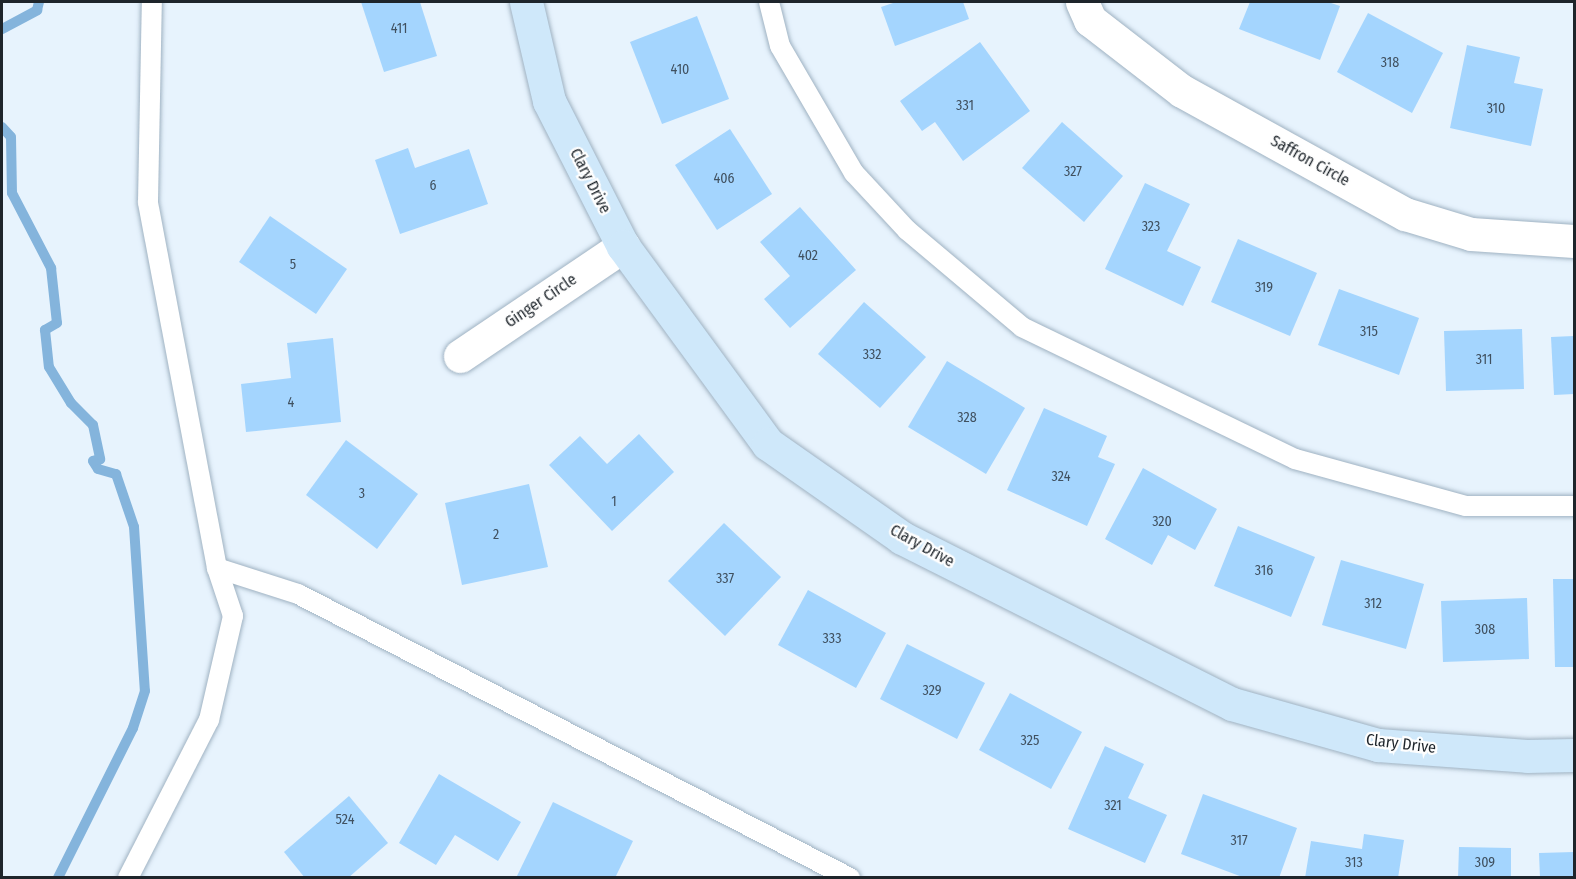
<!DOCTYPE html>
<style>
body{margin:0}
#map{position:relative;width:1576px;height:879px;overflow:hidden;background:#e7f3fd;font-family:"Fira Sans Condensed",sans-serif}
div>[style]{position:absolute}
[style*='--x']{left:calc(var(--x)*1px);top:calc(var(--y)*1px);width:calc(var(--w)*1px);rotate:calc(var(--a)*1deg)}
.stream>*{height:10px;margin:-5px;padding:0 5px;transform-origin:5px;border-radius:5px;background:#84b4dc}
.building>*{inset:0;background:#a4d5fe}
.roads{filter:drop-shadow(0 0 2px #9fb2c2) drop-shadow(0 0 2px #9fb2c2)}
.lane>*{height:20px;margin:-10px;padding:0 10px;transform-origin:10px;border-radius:10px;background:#fff}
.street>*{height:33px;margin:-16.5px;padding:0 16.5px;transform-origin:16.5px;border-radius:16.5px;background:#fff}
.secondary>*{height:33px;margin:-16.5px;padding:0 16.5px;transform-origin:16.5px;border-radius:16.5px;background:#cfe8fa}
span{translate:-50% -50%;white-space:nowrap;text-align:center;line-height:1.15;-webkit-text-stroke:4.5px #fefefe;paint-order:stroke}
.number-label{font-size:14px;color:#405160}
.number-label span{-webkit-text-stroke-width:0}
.street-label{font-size:16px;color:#1e252b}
.frame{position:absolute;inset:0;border:3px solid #1e252b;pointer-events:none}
</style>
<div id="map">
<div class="stream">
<i style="--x:2;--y:29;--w:40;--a:-28"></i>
<i style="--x:37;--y:10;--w:8;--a:-76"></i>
<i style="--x:2;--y:127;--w:13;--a:48"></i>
<i style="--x:11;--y:137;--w:56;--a:89"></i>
<i style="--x:12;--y:193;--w:85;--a:62.5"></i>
<i style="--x:51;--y:268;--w:55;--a:83.8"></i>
<i style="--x:57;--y:323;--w:14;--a:150"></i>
<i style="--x:45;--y:330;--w:37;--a:84"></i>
<i style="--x:49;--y:367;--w:42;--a:58.6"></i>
<i style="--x:71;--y:403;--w:31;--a:45"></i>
<i style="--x:93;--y:425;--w:35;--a:78"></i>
<i style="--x:100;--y:459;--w:7;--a:164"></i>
<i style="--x:93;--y:461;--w:9;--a:58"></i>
<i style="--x:98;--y:469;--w:19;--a:16"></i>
<i style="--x:116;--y:474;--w:56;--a:71.2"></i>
<i style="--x:134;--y:527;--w:164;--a:86.2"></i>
<i style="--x:145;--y:691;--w:39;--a:108"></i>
<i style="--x:133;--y:728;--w:168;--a:116.6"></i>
</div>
<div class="building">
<i style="clip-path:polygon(361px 2px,420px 2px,437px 56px,384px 72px)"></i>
<i style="clip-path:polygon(896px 2px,963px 2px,969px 19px,895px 46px,881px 7px)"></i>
<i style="clip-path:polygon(1250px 2px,1328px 2px,1340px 6px,1320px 60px,1239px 29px)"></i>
<i style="clip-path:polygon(1368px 13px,1443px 53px,1412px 113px,1337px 72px)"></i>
<i style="clip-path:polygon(697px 16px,729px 99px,662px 124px,630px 42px)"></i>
<i style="clip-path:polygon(980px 42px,1030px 111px,963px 161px,935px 122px,922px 131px,900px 101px)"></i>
<i style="clip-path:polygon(1467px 45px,1520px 57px,1514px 83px,1543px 89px,1531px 146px,1450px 128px)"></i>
<i style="clip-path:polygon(1062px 122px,1123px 176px,1084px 222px,1022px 168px)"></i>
<i style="clip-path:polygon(730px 129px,772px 194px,717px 230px,675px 165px)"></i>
<i style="clip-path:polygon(408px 148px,415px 168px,469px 149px,488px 204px,400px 234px,375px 160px)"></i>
<i style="clip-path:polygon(1145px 183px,1190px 204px,1167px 251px,1201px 267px,1183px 306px,1105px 269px)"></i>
<i style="clip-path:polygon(800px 207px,856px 270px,790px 328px,764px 299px,790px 276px,760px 242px)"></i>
<i style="clip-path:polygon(270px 216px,347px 269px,316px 314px,239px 262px)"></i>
<i style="clip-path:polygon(1238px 239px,1317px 273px,1290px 336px,1211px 302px)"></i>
<i style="clip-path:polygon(1339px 289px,1419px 318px,1399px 375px,1318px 345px)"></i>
<i style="clip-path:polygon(864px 302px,926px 357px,880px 408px,818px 354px)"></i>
<i style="clip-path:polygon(1522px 329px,1524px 389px,1446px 391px,1444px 331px)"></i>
<i style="clip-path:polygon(1574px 336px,1574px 394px,1554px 395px,1551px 337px)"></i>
<i style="clip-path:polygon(333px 338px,341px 422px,246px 432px,241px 384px,291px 378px,287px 343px)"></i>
<i style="clip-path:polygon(947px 361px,1025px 408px,986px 474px,908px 427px)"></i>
<i style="clip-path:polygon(1044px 408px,1107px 436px,1098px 457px,1115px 464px,1087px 526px,1007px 490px)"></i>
<i style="clip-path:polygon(639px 434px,674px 472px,612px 531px,549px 465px,580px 436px,607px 464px)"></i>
<i style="clip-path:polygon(346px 440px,418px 494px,377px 549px,306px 495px)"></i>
<i style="clip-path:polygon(1143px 468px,1217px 509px,1195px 550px,1168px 535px,1152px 565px,1105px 539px)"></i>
<i style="clip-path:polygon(529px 484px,548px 567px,462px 585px,445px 503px)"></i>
<i style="clip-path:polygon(724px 523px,781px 577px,725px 636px,668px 581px)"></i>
<i style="clip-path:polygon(1238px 526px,1315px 557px,1291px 617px,1214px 586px)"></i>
<i style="clip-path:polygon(1341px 560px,1424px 584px,1406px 649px,1322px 625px)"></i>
<i style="clip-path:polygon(1553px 579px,1574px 579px,1574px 667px,1555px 667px)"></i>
<i style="clip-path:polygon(808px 590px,886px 633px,856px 688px,778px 645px)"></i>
<i style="clip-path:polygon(1527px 598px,1529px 659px,1443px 662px,1441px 601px)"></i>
<i style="clip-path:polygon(907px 644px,985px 683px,957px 739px,880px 699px)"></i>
<i style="clip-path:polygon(1010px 693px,1082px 732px,1051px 789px,979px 750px)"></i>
<i style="clip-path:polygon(1105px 746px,1144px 764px,1128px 798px,1167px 815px,1145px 863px,1068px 829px)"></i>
<i style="clip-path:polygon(439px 774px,521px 822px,498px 861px,455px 835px,436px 865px,399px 843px)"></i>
<i style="clip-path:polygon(1203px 794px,1297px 828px,1279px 878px,1245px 878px,1181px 854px)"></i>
<i style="clip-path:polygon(349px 796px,388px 843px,348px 878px,305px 878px,284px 852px)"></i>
<i style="clip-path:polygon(553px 802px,633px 841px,615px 878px,516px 878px)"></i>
<i style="clip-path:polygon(1364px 834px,1404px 840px,1398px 878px,1305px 878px,1311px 841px,1362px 849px)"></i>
<i style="clip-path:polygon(1459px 847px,1511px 848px,1511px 878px,1458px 878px)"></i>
<i style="clip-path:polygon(1574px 852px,1574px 878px,1540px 878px,1539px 853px)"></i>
</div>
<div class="roads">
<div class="lane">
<i style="--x:769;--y:2;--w:45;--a:76"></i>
<i style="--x:780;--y:46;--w:147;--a:59.8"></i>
<i style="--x:854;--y:173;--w:78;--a:47.1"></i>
<i style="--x:907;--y:230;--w:150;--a:40.1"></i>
<i style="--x:1022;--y:327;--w:303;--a:25.8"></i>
<i style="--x:1295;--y:459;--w:177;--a:15.4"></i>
<i style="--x:1466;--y:506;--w:108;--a:0"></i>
<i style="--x:217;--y:568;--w:85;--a:17.8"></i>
<i style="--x:298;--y:594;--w:621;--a:27.23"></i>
<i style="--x:128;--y:878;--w:178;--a:-62.9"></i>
<i style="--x:209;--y:720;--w:107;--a:-77"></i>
<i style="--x:233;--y:616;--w:51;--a:-108.4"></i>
<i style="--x:217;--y:568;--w:372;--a:-100.7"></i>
<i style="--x:148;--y:202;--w:200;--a:-88.9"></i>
</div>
<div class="street">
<i style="--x:1082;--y:2;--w:20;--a:66"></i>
<i style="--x:1090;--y:20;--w:116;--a:37.7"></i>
<i style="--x:1182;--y:91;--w:255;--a:28.9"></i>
<i style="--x:1405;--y:214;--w:69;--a:16.9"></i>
<i style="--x:1471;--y:234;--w:103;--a:3.9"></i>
<i style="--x:460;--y:356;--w:197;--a:-34"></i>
</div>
<div class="secondary">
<i style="--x:526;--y:2;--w:102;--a:76.9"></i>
<i style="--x:549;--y:101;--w:163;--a:63"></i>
<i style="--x:623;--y:246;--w:245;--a:53.8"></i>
<i style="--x:768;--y:444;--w:164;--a:35"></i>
<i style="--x:902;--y:538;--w:369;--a:26.7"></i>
<i style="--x:1232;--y:704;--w:152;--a:15.7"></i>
<i style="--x:1378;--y:745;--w:149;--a:4.2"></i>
<i style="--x:1527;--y:756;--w:47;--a:-1.2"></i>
</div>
</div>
<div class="number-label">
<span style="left:399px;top:29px">411</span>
<span style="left:1390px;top:63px">318</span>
<span style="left:680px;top:70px">410</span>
<span style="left:965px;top:106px">331</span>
<span style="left:1496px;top:109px">310</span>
<span style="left:1073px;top:172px">327</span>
<span style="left:724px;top:179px">406</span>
<span style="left:433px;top:186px">6</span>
<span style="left:1151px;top:227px">323</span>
<span style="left:808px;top:256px">402</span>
<span style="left:293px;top:265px">5</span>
<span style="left:1264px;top:288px">319</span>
<span style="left:1369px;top:332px">315</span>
<span style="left:872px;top:355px">332</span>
<span style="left:1484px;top:360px">311</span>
<span style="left:291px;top:403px">4</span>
<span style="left:967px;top:418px">328</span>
<span style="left:1061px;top:477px">324</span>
<span style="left:362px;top:494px">3</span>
<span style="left:614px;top:502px">1</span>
<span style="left:1162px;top:522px">320</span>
<span style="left:496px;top:535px">2</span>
<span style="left:1264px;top:571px">316</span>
<span style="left:725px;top:579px">337</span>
<span style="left:1373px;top:604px">312</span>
<span style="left:1485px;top:630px">308</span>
<span style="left:832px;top:639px">333</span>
<span style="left:932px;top:691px">329</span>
<span style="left:1030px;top:741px">325</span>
<span style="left:1113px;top:806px">321</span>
<span style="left:345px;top:820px">524</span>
<span style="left:1239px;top:841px">317</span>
<span style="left:1354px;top:863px">313</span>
<span style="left:1485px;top:863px">309</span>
</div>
<div class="street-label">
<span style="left:1310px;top:161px;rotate:29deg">Saffron Circle</span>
<span style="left:590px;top:181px;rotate:63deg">Clary Drive</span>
<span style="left:541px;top:301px;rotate:-34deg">Ginger Circle</span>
<span style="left:922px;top:546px;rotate:29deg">Clary Drive</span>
<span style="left:1401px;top:744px;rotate:7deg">Clary Drive</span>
</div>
<div class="frame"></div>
</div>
